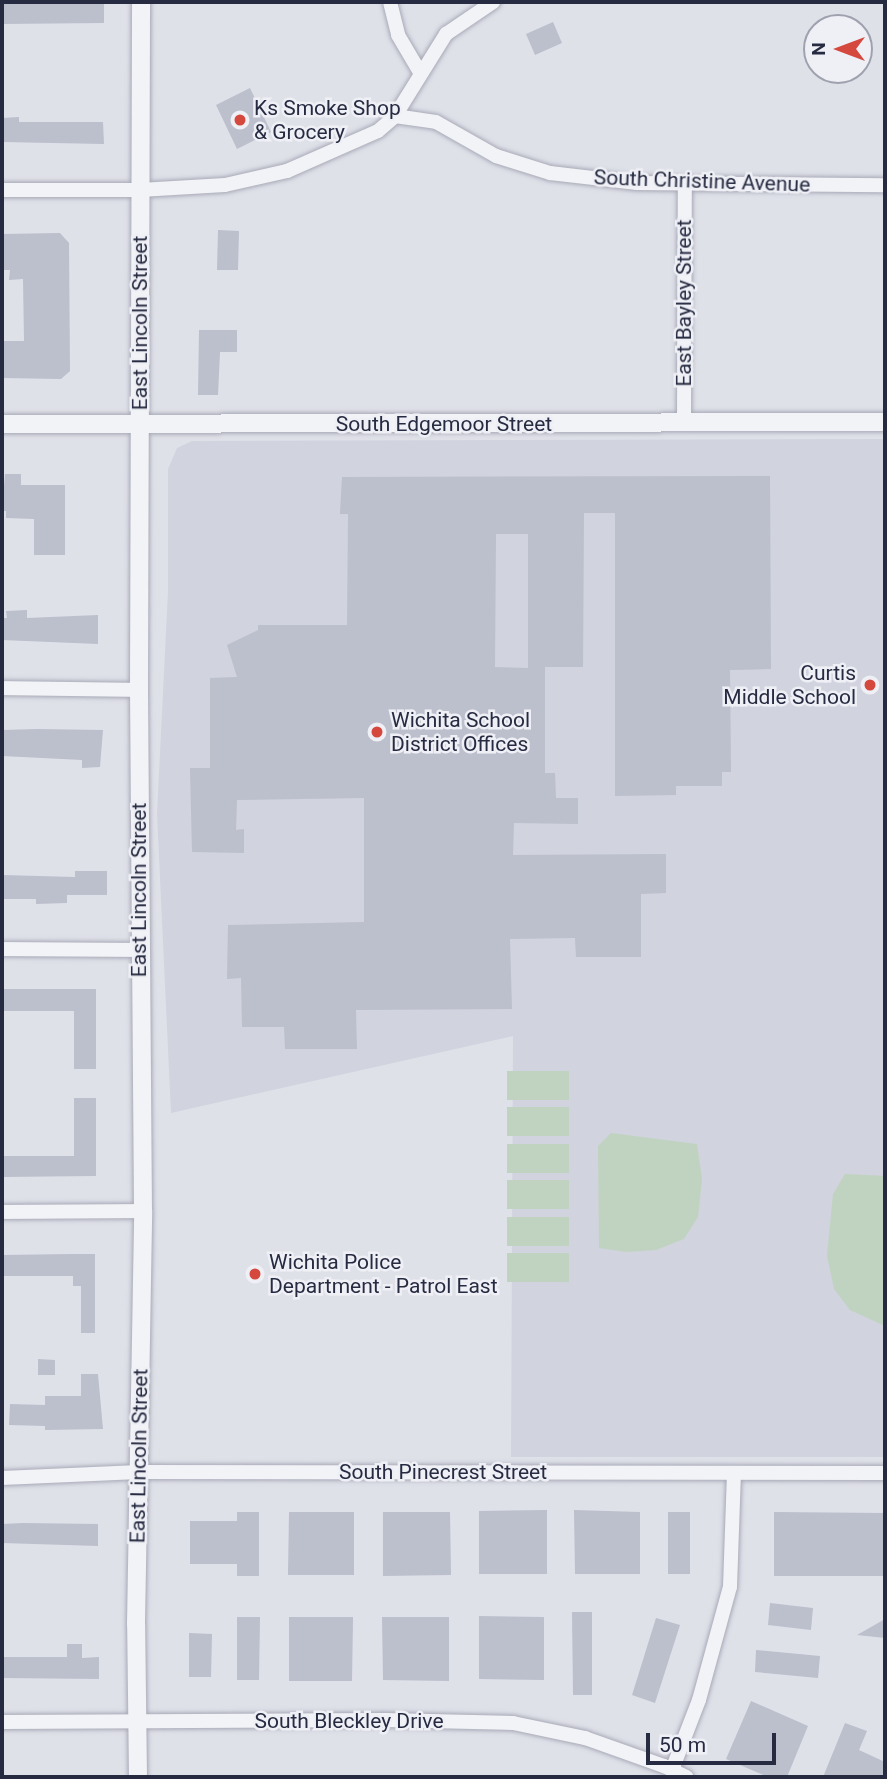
<!DOCTYPE html>
<style>
body{margin:0}
#map{position:relative;width:887px;height:1779px;overflow:hidden;background:#dfe1e9;font-family:Roboto,sans-serif}
div>[style]{position:absolute}
[style*='--x']{left:calc(var(--x)*1px);top:calc(var(--y)*1px);width:calc(var(--w)*1px);rotate:calc(var(--a)*1deg)}
.built>*{inset:0;background:#d1d3de}
.green>*{inset:0;background:#c0d3c0}
.building>*{inset:0;background:#bcbfcc}
.roads{filter:drop-shadow(0 0 2px #a8aab7) drop-shadow(0 0 2px #a8aab7)}
.minor>*{height:14px;margin:-7px;padding:0 7px;transform-origin:7px;border-radius:7px;background:#f2f3f7}
.tertiary>*{height:18px;margin:-9px;padding:0 9px;transform-origin:9px;border-radius:9px;background:#f2f3f7}
.dots>*{width:19px;height:19px;translate:-50% -50%;box-sizing:border-box;border:4px solid #eff0f6;border-radius:50%}
span{translate:-50% -50%;white-space:nowrap;text-align:center;line-height:1.15;-webkit-text-stroke:5px #eff0f6;paint-order:stroke}
.poi-label{font-size:21px;color:#272b41}
.left{translate:0 -50%;text-align:left}
.right{translate:-100% -50%;text-align:right}
.street-label{font-size:21px;color:#272b41}
.frame{position:absolute;inset:0;border:4px solid #272b41;pointer-events:none}
.north{position:absolute;left:803px;top:14px;width:70px;height:70px;box-sizing:border-box;background:#eff0f6;border:2px solid #9fa1ae;border-radius:50%;rotate:270deg;font-size:19px;font-weight:700;line-height:28px;text-align:center;color:#272b41}
.north::after{content:'';display:block;margin:auto;width:24px;height:32px;background:#d4483e;clip-path:polygon(50% 0,100% 100%,50% 72%,0 100%)}
.scale{position:absolute;left:646px;top:1733px;width:130px;height:32px;box-sizing:border-box;border:4px solid #272b41;border-top:0;padding-left:9px;font-size:21px;line-height:24px;white-space:nowrap;color:#272b41;-webkit-text-stroke:5px #eff0f6;paint-order:stroke}
</style>
<div id="map">
<div class="built">
<i style="clip-path:polygon(885px 439px,885px 1457px,511px 1457px,513px 1036px,171px 1113px,157px 814px,168px 591px,168px 469px,177px 448px,192px 441px)"></i>
</div>
<div class="green">
<i style="clip-path:polygon(507px 1071px,569px 1071px,569px 1100px,507px 1100px)"></i>
<i style="clip-path:polygon(507px 1107px,569px 1107px,569px 1136px,507px 1136px)"></i>
<i style="clip-path:polygon(611px 1133px,697px 1144px,702px 1179px,698px 1217px,684px 1239px,656px 1250px,627px 1252px,599px 1248px,598px 1146px)"></i>
<i style="clip-path:polygon(507px 1144px,569px 1144px,569px 1173px,507px 1173px)"></i>
<i style="clip-path:polygon(845px 1174px,885px 1176px,885px 1326px,850px 1310px,834px 1289px,827px 1256px,833px 1194px)"></i>
<i style="clip-path:polygon(507px 1180px,569px 1180px,569px 1209px,507px 1209px)"></i>
<i style="clip-path:polygon(507px 1217px,569px 1217px,569px 1246px,507px 1246px)"></i>
<i style="clip-path:polygon(507px 1253px,569px 1253px,569px 1282px,507px 1282px)"></i>
</div>
<div class="building">
<i style="clip-path:polygon(2px 2px,104px 2px,104px 23px,2px 24px)"></i>
<i style="clip-path:polygon(553px 22px,562px 43px,535px 55px,526px 34px)"></i>
<i style="clip-path:polygon(250px 88px,271px 132px,237px 149px,216px 105px)"></i>
<i style="clip-path:polygon(19px 117px,19px 122px,103px 122px,104px 144px,2px 142px,2px 118px)"></i>
<i style="clip-path:polygon(218px 230px,239px 231px,238px 270px,217px 270px)"></i>
<i style="clip-path:polygon(60px 233px,69px 243px,70px 371px,61px 379px,2px 378px,2px 341px,24px 341px,23px 279px,9px 280px,10px 270px,2px 270px,2px 234px)"></i>
<i style="clip-path:polygon(199px 330px,237px 330px,237px 352px,220px 352px,218px 395px,198px 395px)"></i>
<i style="clip-path:polygon(5px 474px,21px 474px,21px 485px,65px 485px,65px 555px,34px 555px,34px 519px,6px 518px,6px 511px,2px 511px)"></i>
<i style="clip-path:polygon(evenodd,770px 476px,771px 669px,730px 670px,731px 772px,722px 772px,722px 786px,676px 786px,676px 795px,615px 796px,615px 513px,584px 513px,583px 667px,545px 667px,545px 773px,555px 773px,556px 798px,578px 798px,578px 824px,514px 823px,513px 855px,666px 854px,666px 893px,641px 894px,641px 957px,576px 957px,575px 938px,510px 939px,512px 1009px,356px 1010px,357px 1049px,285px 1049px,284px 1027px,242px 1027px,241px 978px,227px 979px,228px 925px,364px 922px,364px 798px,237px 800px,236px 830px,244px 829px,244px 853px,192px 852px,190px 768px,210px 768px,210px 678px,237px 677px,227px 645px,258px 630px,258px 625px,347px 625px,348px 514px,340px 514px,342px 477px,770px 476px,496px 534px,528px 534px,528px 668px,495px 667px,496px 534px)"></i>
<i style="clip-path:polygon(27px 610px,27px 618px,98px 615px,98px 644px,2px 640px,2px 618px,7px 618px,6px 611px)"></i>
<i style="clip-path:polygon(37px 729px,103px 730px,100px 767px,82px 768px,82px 760px,2px 756px,2px 730px)"></i>
<i style="clip-path:polygon(75px 871px,107px 871px,107px 895px,67px 895px,67px 903px,36px 904px,36px 899px,2px 899px,2px 875px,75px 877px)"></i>
<i style="clip-path:polygon(2px 989px,96px 989px,96px 1069px,74px 1069px,74px 1011px,2px 1011px)"></i>
<i style="clip-path:polygon(74px 1098px,96px 1098px,96px 1176px,2px 1177px,2px 1156px,74px 1156px)"></i>
<i style="clip-path:polygon(73px 1254px,95px 1254px,95px 1333px,81px 1333px,81px 1286px,73px 1286px,73px 1276px,2px 1276px,2px 1255px)"></i>
<i style="clip-path:polygon(38px 1359px,55px 1360px,55px 1375px,38px 1375px)"></i>
<i style="clip-path:polygon(81px 1374px,98px 1374px,103px 1429px,45px 1430px,45px 1426px,9px 1425px,10px 1404px,45px 1405px,45px 1396px,81px 1396px)"></i>
<i style="clip-path:polygon(547px 1510px,547px 1574px,479px 1574px,479px 1511px)"></i>
<i style="clip-path:polygon(574px 1510px,640px 1512px,640px 1574px,575px 1574px)"></i>
<i style="clip-path:polygon(237px 1512px,259px 1512px,259px 1576px,237px 1576px,237px 1564px,190px 1564px,190px 1521px,237px 1521px)"></i>
<i style="clip-path:polygon(289px 1512px,354px 1512px,354px 1575px,288px 1575px)"></i>
<i style="clip-path:polygon(383px 1512px,450px 1512px,451px 1575px,383px 1576px)"></i>
<i style="clip-path:polygon(668px 1512px,690px 1512px,690px 1574px,668px 1574px)"></i>
<i style="clip-path:polygon(774px 1512px,885px 1513px,885px 1576px,774px 1576px)"></i>
<i style="clip-path:polygon(23px 1523px,98px 1524px,98px 1546px,2px 1543px,2px 1524px)"></i>
<i style="clip-path:polygon(770px 1603px,813px 1608px,811px 1630px,768px 1625px)"></i>
<i style="clip-path:polygon(572px 1612px,592px 1612px,592px 1695px,573px 1695px)"></i>
<i style="clip-path:polygon(479px 1616px,544px 1617px,544px 1680px,479px 1679px)"></i>
<i style="clip-path:polygon(237px 1617px,260px 1617px,259px 1680px,237px 1680px)"></i>
<i style="clip-path:polygon(289px 1617px,353px 1617px,352px 1681px,289px 1681px)"></i>
<i style="clip-path:polygon(382px 1617px,449px 1617px,449px 1681px,383px 1680px)"></i>
<i style="clip-path:polygon(656px 1618px,680px 1625px,655px 1703px,632px 1695px)"></i>
<i style="clip-path:polygon(885px 1619px,885px 1638px,857px 1635px)"></i>
<i style="clip-path:polygon(189px 1633px,212px 1634px,211px 1677px,189px 1677px)"></i>
<i style="clip-path:polygon(67px 1644px,82px 1644px,82px 1658px,99px 1657px,99px 1679px,2px 1678px,2px 1657px,67px 1657px)"></i>
<i style="clip-path:polygon(756px 1650px,820px 1656px,818px 1678px,755px 1672px)"></i>
<i style="clip-path:polygon(751px 1701px,808px 1726px,787px 1777px,768px 1777px,726px 1759px)"></i>
<i style="clip-path:polygon(845px 1723px,867px 1731px,859px 1750px,885px 1762px,885px 1777px,823px 1777px)"></i>
</div>
<div class="roads">
<div class="minor">
<i style="--x:390;--y:2;--w:34;--a:76"></i>
<i style="--x:398;--y:35;--w:45;--a:59.5"></i>
<i style="--x:395;--y:116;--w:41;--a:8.3"></i>
<i style="--x:436;--y:122;--w:69;--a:29.5"></i>
<i style="--x:496;--y:156;--w:57;--a:17.5"></i>
<i style="--x:550;--y:173;--w:88;--a:6.6"></i>
<i style="--x:637;--y:183;--w:248;--a:0.5"></i>
<i style="--x:2;--y:190;--w:138;--a:0"></i>
<i style="--x:140;--y:190;--w:85;--a:-3.4"></i>
<i style="--x:225;--y:185;--w:64;--a:-12.7"></i>
<i style="--x:287;--y:171;--w:99;--a:-23.7"></i>
<i style="--x:378;--y:131;--w:23;--a:-41"></i>
<i style="--x:395;--y:116;--w:97;--a:-58.1"></i>
<i style="--x:446;--y:34;--w:57;--a:-34.2"></i>
<i style="--x:684;--y:423;--w:239;--a:-89.8"></i>
<i style="--x:2;--y:688;--w:137;--a:0.8"></i>
<i style="--x:2;--y:949;--w:137;--a:0.4"></i>
<i style="--x:2;--y:1212;--w:141;--a:-0.4"></i>
<i style="--x:2;--y:1478;--w:137;--a:-2.5"></i>
<i style="--x:139;--y:1472;--w:746;--a:0.08"></i>
<i style="--x:2;--y:1722;--w:383;--a:-0.3"></i>
<i style="--x:385;--y:1720;--w:128;--a:1.3"></i>
<i style="--x:513;--y:1723;--w:74;--a:11.8"></i>
<i style="--x:585;--y:1738;--w:84;--a:19.5"></i>
<i style="--x:664;--y:1766;--w:25;--a:26"></i>
<i style="--x:672;--y:1770;--w:75;--a:-68.9"></i>
<i style="--x:699;--y:1700;--w:117;--a:-74.7"></i>
<i style="--x:730;--y:1587;--w:114;--a:-88"></i>
</div>
<div class="tertiary">
<i style="--x:2;--y:424;--w:883;--a:-0.13"></i>
<i style="--x:138;--y:1777;--w:153;--a:-90.7"></i>
<i style="--x:136;--y:1624;--w:413;--a:-89"></i>
<i style="--x:143;--y:1211;--w:521;--a:-90.44"></i>
<i style="--x:139;--y:690;--w:688;--a:-89.83"></i>
</div>
</div>
<div class="dots">
<i style="left:240px;top:120px;background:#d4483e"></i>
<i style="left:870px;top:685px;background:#d4483e"></i>
<i style="left:377px;top:732px;background:#d4483e"></i>
<i style="left:255px;top:1274px;background:#d4483e"></i>
</div>
<div class="poi-label">
<span class="left" style="left:254px;top:120px">Ks Smoke Shop<br>&amp; Grocery</span>
<span class="right" style="left:856px;top:685px">Curtis<br>Middle School</span>
<span class="left" style="left:391px;top:732px">Wichita School<br>District Offices</span>
<span class="left" style="left:269px;top:1274px">Wichita Police<br>Department - Patrol East</span>
</div>
<div class="street-label">
<span style="left:702px;top:181px;rotate:2deg">South Christine Avenue</span>
<span style="left:684px;top:303px;rotate:-90deg">East Bayley Street</span>
<span style="left:140px;top:323px;rotate:-90deg">East Lincoln Street</span>
<span style="left:444px;top:424px">South Edgemoor Street</span>
<span style="left:139px;top:890px;rotate:-90deg">East Lincoln Street</span>
<span style="left:139px;top:1456px;rotate:-89deg">East Lincoln Street</span>
<span style="left:443px;top:1472px">South Pinecrest Street</span>
<span style="left:349px;top:1721px">South Bleckley Drive</span>
</div>
<div class="frame"></div>
<div class="north">N</div>
<div class="scale">50 m</div>
</div>
